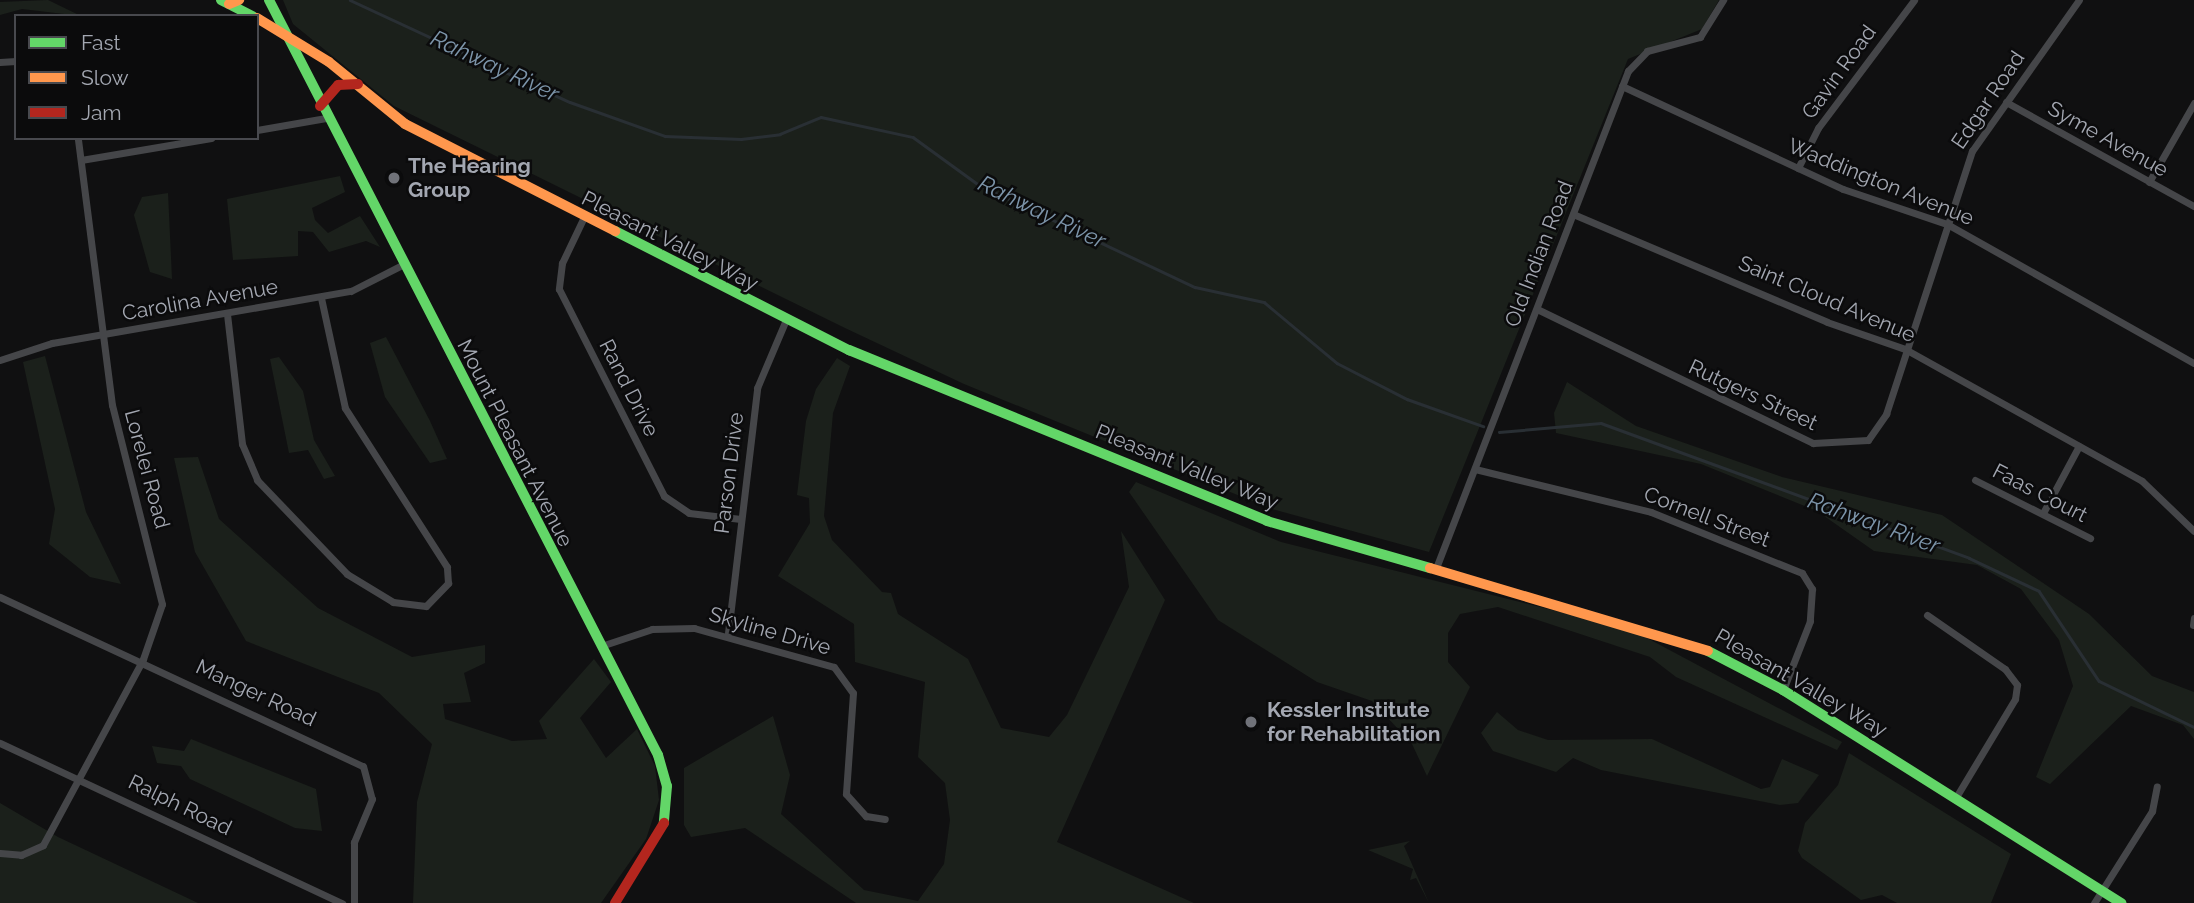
<!DOCTYPE html>
<style>
body{margin:0}
#map{position:relative;width:2194px;height:903px;overflow:hidden;background:#101011;font-family:Raleway,sans-serif}
div>[style]{position:absolute}
[style*='--x']{left:calc(var(--x)*1px);top:calc(var(--y)*1px);width:calc(var(--w)*1px);rotate:calc(var(--a)*1deg)}
.green>*{inset:0;background:#1b201b}
.stream>*{height:2.5px;margin:-1.25px;padding:0 1.25px;transform-origin:1.25px;border-radius:1.25px;background:#292f34}
.street>*{height:7px;margin:-3.5px;padding:0 3.5px;transform-origin:3.5px;border-radius:3.5px;background:#454649}
.fast>*{height:10px;margin:-5px;padding:0 5px;transform-origin:5px;border-radius:5px;background:#63d668}
.slow>*{height:10px;margin:-5px;padding:0 5px;transform-origin:5px;border-radius:5px;background:#ff974d}
.jam>*{height:10px;margin:-5px;padding:0 5px;transform-origin:5px;border-radius:5px;background:#b3261e}
.dots>*{width:19px;height:19px;translate:-50% -50%;box-sizing:border-box;border:4px solid #0b0b0c;border-radius:50%}
span{translate:-50% -50%;white-space:nowrap;text-align:center;line-height:1.15;-webkit-text-stroke:5px #0b0b0c;paint-order:stroke}
.street-label{font-size:21px;color:#a3a7b1}
.poi-label{font-size:21px;color:#a3a7b1;font-weight:700}
.left{translate:0 -50%;text-align:left}
.water-label{font-size:23px;color:#7c94a9;font-style:italic}
.legend{position:absolute;left:14px;top:14px;width:245px;height:126px;box-sizing:border-box;background:#0b0b0c;border:2px solid #48494e;margin:0;padding:9px 12px;list-style:none;font-size:21px;color:#a3a7b1}
.legend li{display:flex;align-items:center;gap:14px;height:35px}
.legend b{width:35px;border:2px solid #48494e}
</style>
<div id="map">
<div class="green">
<i style="clip-path:polygon(48px 0,81px 16px,22px 9px,0 15px,0 2px)"></i>
<i style="clip-path:polygon(283px 0,1719px 0,1702px 29px,1628px 59px,1429px 552px,1272px 509px,964px 384px,845px 328px,394px 106px,293px 24px)"></i>
<i style="clip-path:polygon(340px 176px,345px 192px,312px 208px,315px 220px,328px 233px,360px 216px,380px 247px,366px 241px,329px 252px,313px 232px,298px 231px,298px 256px,233px 260px,227px 199px)"></i>
<i style="clip-path:polygon(168px 193px,172px 279px,150px 272px,134px 215px,142px 197px)"></i>
<i style="clip-path:polygon(386px 337px,430px 421px,447px 459px,430px 463px,385px 397px,370px 343px)"></i>
<i style="clip-path:polygon(45px 356px,86px 512px,121px 584px,90px 577px,49px 544px,55px 509px,23px 362px)"></i>
<i style="clip-path:polygon(279px 357px,303px 391px,314px 440px,335px 476px,324px 479px,308px 450px,289px 453px,270px 359px)"></i>
<i style="clip-path:polygon(837px 358px,850px 366px,833px 413px,824px 516px,832px 540px,882px 592px,891px 593px,898px 614px,968px 659px,1001px 728px,1049px 737px,1067px 715px,1129px 587px,1121px 531px,1165px 600px,1057px 842px,1194px 903px,856px 903px,745px 828px,691px 837px,684px 825px,684px 768px,773px 716px,790px 775px,781px 814px,864px 890px,918px 901px,944px 864px,950px 820px,945px 783px,918px 757px,925px 682px,855px 662px,854px 624px,778px 576px,810px 523px,809px 498px,797px 495px,806px 421px,816px 389px)"></i>
<i style="clip-path:polygon(1567px 382px,1636px 426px,1782px 477px,1942px 515px,2089px 614px,2152px 676px,2194px 692px,2194px 739px,2183px 725px,2131px 706px,2050px 784px,2036px 777px,2073px 686px,2059px 640px,2021px 589px,1977px 565px,1874px 551px,1817px 511px,1701px 464px,1556px 433px,1554px 413px)"></i>
<i style="clip-path:polygon(198px 457px,219px 519px,318px 608px,412px 657px,485px 645px,485px 663px,464px 673px,471px 702px,443px 704px,445px 719px,512px 741px,547px 739px,539px 721px,594px 659px,611px 682px,580px 718px,606px 758px,637px 729px,655px 766px,659px 800px,646px 839px,601px 903px,413px 903px,417px 802px,432px 744px,379px 693px,246px 641px,195px 552px,174px 458px)"></i>
<i style="clip-path:polygon(1136px 482px,1281px 542px,1632px 630px,1842px 742px,1837px 750px,1676px 677px,1650px 657px,1498px 607px,1460px 614px,1448px 633px,1448px 662px,1470px 687px,1427px 776px,1412px 744px,1372px 701px,1317px 682px,1218px 620px,1129px 492px)"></i>
<i style="clip-path:polygon(1497px 712px,1518px 730px,1548px 740px,1652px 739px,1761px 789px,1770px 787px,1782px 759px,1819px 775px,1798px 803px,1780px 805px,1601px 770px,1573px 758px,1556px 772px,1493px 751px,1481px 733px)"></i>
<i style="clip-path:polygon(191px 739px,316px 789px,322px 831px,295px 828px,190px 779px,181px 766px,157px 763px,152px 746px,184px 751px)"></i>
<i style="clip-path:polygon(1849px 753px,2011px 854px,1991px 903px,1897px 903px,1882px 895px,1861px 900px,1802px 858px,1798px 851px,1805px 823px,1838px 785px)"></i>
<i style="clip-path:polygon(0 803px,58px 837px,198px 903px,0 903px)"></i>
<i style="clip-path:polygon(1410px 841px,1404px 846px,1429px 903px,1416px 878px,1410px 880px,1413px 869px,1368px 850px)"></i>
</div>
<div class="stream">
<i style="--x:350;--y:0;--w:242;--a:24.9"></i>
<i style="--x:570;--y:102;--w:101;--a:19.7"></i>
<i style="--x:665;--y:136;--w:76;--a:2.3"></i>
<i style="--x:741;--y:139;--w:39;--a:-7"></i>
<i style="--x:780;--y:134;--w:44;--a:-22.5"></i>
<i style="--x:821;--y:117;--w:94;--a:12.3"></i>
<i style="--x:913;--y:137;--w:82;--a:36"></i>
<i style="--x:979;--y:185;--w:239;--a:25.3"></i>
<i style="--x:1195;--y:287;--w:71;--a:12.3"></i>
<i style="--x:1264;--y:302;--w:95;--a:39.9"></i>
<i style="--x:1337;--y:363;--w:79;--a:27.2"></i>
<i style="--x:1407;--y:399;--w:81;--a:19.6"></i>
<i style="--x:1499;--y:432;--w:102;--a:-5"></i>
<i style="--x:1601;--y:423;--w:392;--a:20.1"></i>
<i style="--x:1969;--y:558;--w:77;--a:25.2"></i>
<i style="--x:2039;--y:591;--w:108;--a:56.3"></i>
<i style="--x:2099;--y:681;--w:106;--a:25.8"></i>
</div>
<div class="street">
<i style="--x:0;--y:62;--w:16;--a:-4"></i>
<i style="--x:1622;--y:86;--w:244;--a:25"></i>
<i style="--x:1843;--y:189;--w:110;--a:18.6"></i>
<i style="--x:1947;--y:224;--w:283;--a:29.4"></i>
<i style="--x:2006;--y:102;--w:215;--a:29"></i>
<i style="--x:257;--y:130;--w:70;--a:-9.9"></i>
<i style="--x:81;--y:160;--w:132;--a:-9.6"></i>
<i style="--x:1798;--y:168;--w:45;--a:-63.4"></i>
<i style="--x:1818;--y:128;--w:160;--a:-53.1"></i>
<i style="--x:2149;--y:182;--w:91;--a:-60.3"></i>
<i style="--x:1573;--y:214;--w:276;--a:23"></i>
<i style="--x:1827;--y:322;--w:83;--a:19.1"></i>
<i style="--x:1905;--y:349;--w:271;--a:29.1"></i>
<i style="--x:2142;--y:481;--w:72;--a:43.9"></i>
<i style="--x:583;--y:219;--w:49;--a:115.5"></i>
<i style="--x:562;--y:263;--w:26;--a:97"></i>
<i style="--x:559;--y:289;--w:232;--a:63.1"></i>
<i style="--x:664;--y:496;--w:30;--a:34"></i>
<i style="--x:689;--y:513;--w:52;--a:6.6"></i>
<i style="--x:1537;--y:309;--w:307;--a:25.9"></i>
<i style="--x:1813;--y:443;--w:55;--a:-3.1"></i>
<i style="--x:1868;--y:440;--w:32;--a:-55"></i>
<i style="--x:1886;--y:414;--w:277;--a:-71.9"></i>
<i style="--x:1972;--y:151;--w:185;--a:-54.7"></i>
<i style="--x:227;--y:314;--w:131;--a:83.4"></i>
<i style="--x:242;--y:444;--w:39;--a:67"></i>
<i style="--x:257;--y:480;--w:130;--a:46.2"></i>
<i style="--x:347;--y:574;--w:54;--a:31.3"></i>
<i style="--x:393;--y:602;--w:33;--a:7"></i>
<i style="--x:426;--y:606;--w:32;--a:-46"></i>
<i style="--x:448;--y:583;--w:16;--a:-94"></i>
<i style="--x:447;--y:567;--w:189;--a:-122.7"></i>
<i style="--x:345;--y:408;--w:113;--a:-102.3"></i>
<i style="--x:0;--y:360;--w:55;--a:-18.1"></i>
<i style="--x:52;--y:343;--w:303;--a:-9.9"></i>
<i style="--x:351;--y:291;--w:57;--a:-27"></i>
<i style="--x:1475;--y:469;--w:181;--a:13.7"></i>
<i style="--x:1651;--y:512;--w:163;--a:22"></i>
<i style="--x:1802;--y:573;--w:19;--a:58"></i>
<i style="--x:1812;--y:589;--w:32;--a:94"></i>
<i style="--x:1810;--y:621;--w:74;--a:111.4"></i>
<i style="--x:1975;--y:480;--w:129;--a:26.8"></i>
<i style="--x:2043;--y:513;--w:76;--a:-61.8"></i>
<i style="--x:1436;--y:568;--w:533;--a:-68.88"></i>
<i style="--x:1628;--y:71;--w:28;--a:-46"></i>
<i style="--x:1647;--y:51;--w:55;--a:-14.8"></i>
<i style="--x:1700;--y:37;--w:44;--a:-58.1"></i>
<i style="--x:0;--y:597;--w:400;--a:25"></i>
<i style="--x:363;--y:766;--w:34;--a:75"></i>
<i style="--x:372;--y:799;--w:47;--a:112.7"></i>
<i style="--x:354;--y:842;--w:61;--a:90"></i>
<i style="--x:1927;--y:615;--w:95;--a:34.7"></i>
<i style="--x:2005;--y:669;--w:20;--a:53"></i>
<i style="--x:2017;--y:685;--w:14;--a:98"></i>
<i style="--x:2015;--y:699;--w:117;--a:121"></i>
<i style="--x:2193;--y:625;--w:7;--a:-82"></i>
<i style="--x:728;--y:633;--w:247;--a:-83.2"></i>
<i style="--x:757;--y:388;--w:72;--a:-67"></i>
<i style="--x:601;--y:646;--w:54;--a:-18.4"></i>
<i style="--x:652;--y:629;--w:42;--a:-1.4"></i>
<i style="--x:694;--y:628;--w:145;--a:15.6"></i>
<i style="--x:834;--y:667;--w:32;--a:54"></i>
<i style="--x:853;--y:693;--w:101;--a:94"></i>
<i style="--x:846;--y:794;--w:30;--a:48"></i>
<i style="--x:866;--y:816;--w:19;--a:9"></i>
<i style="--x:0;--y:743;--w:378;--a:25.1"></i>
<i style="--x:0;--y:853;--w:21;--a:5"></i>
<i style="--x:21;--y:855;--w:24;--a:-24"></i>
<i style="--x:43;--y:845;--w:211;--a:-61.7"></i>
<i style="--x:143;--y:659;--w:58;--a:-70.9"></i>
<i style="--x:162;--y:604;--w:205;--a:-104.1"></i>
<i style="--x:112;--y:405;--w:269;--a:-97.3"></i>
<i style="--x:2094;--y:903;--w:109;--a:-57.8"></i>
<i style="--x:2152;--y:811;--w:25;--a:-79"></i>
</div>
<div class="fast">
<i style="--x:221;--y:0;--w:36;--a:27"></i>
<i style="--x:269;--y:0;--w:849;--a:62.74"></i>
<i style="--x:658;--y:755;--w:32;--a:74"></i>
<i style="--x:667;--y:786;--w:37;--a:95"></i>
<i style="--x:615;--y:231;--w:263;--a:27"></i>
<i style="--x:849;--y:350;--w:452;--a:22.2"></i>
<i style="--x:1267;--y:521;--w:170;--a:16.1"></i>
<i style="--x:1708;--y:651;--w:85;--a:27.5"></i>
<i style="--x:1783;--y:690;--w:400;--a:32.2"></i>
</div>
<div class="slow">
<i style="--x:229;--y:4;--w:11;--a:-22"></i>
<i style="--x:257;--y:18;--w:84;--a:31.4"></i>
<i style="--x:329;--y:62;--w:98;--a:39.2"></i>
<i style="--x:405;--y:124;--w:236;--a:27"></i>
<i style="--x:1430;--y:568;--w:290;--a:16.6"></i>
</div>
<div class="jam">
<i style="--x:320;--y:106;--w:28;--a:-49"></i>
<i style="--x:338;--y:85;--w:20;--a:-3"></i>
<i style="--x:615;--y:903;--w:94;--a:-58.5"></i>
</div>
<div class="dots">
<i style="left:394px;top:178px;background:#707279"></i>
<i style="left:1251px;top:722px;background:#707279"></i>
</div>
<div class="street-label">
<span style="left:1839px;top:72px;rotate:-54deg">Gavin Road</span>
<span style="left:1988px;top:100px;rotate:-56deg">Edgar Road</span>
<span style="left:2108px;top:139px;rotate:29deg">Syme Avenue</span>
<span style="left:1881px;top:182px;rotate:22deg">Waddington Avenue</span>
<span style="left:670px;top:241px;rotate:27deg">Pleasant Valley Way</span>
<span style="left:1539px;top:254px;rotate:-69deg">Old Indian Road</span>
<span style="left:1827px;top:299px;rotate:23deg">Saint Cloud Avenue</span>
<span style="left:200px;top:300px;rotate:-10deg">Carolina Avenue</span>
<span style="left:629px;top:388px;rotate:63deg">Rand Drive</span>
<span style="left:1753px;top:395px;rotate:25deg">Rutgers Street</span>
<span style="left:515px;top:443px;rotate:63deg">Mount Pleasant Avenue</span>
<span style="left:1187px;top:467px;rotate:22deg">Pleasant Valley Way</span>
<span style="left:147px;top:469px;rotate:75deg">Lorelei Road</span>
<span style="left:729px;top:473px;rotate:-83deg">Parson Drive</span>
<span style="left:2040px;top:493px;rotate:27deg">Faas Court</span>
<span style="left:1707px;top:517px;rotate:21deg">Cornell Street</span>
<span style="left:770px;top:631px;rotate:16deg">Skyline Drive</span>
<span style="left:1801px;top:683px;rotate:30deg">Pleasant Valley Way</span>
<span style="left:256px;top:693px;rotate:25deg">Manger Road</span>
<span style="left:180px;top:805px;rotate:26deg">Ralph Road</span>
</div>
<div class="poi-label">
<span class="left" style="left:408px;top:178px">The Hearing<br>Group</span>
<span class="left" style="left:1267px;top:722px">Kessler Institute<br>for Rehabilitation</span>
</div>
<div class="water-label">
<span style="left:495px;top:66px;rotate:25deg">Rahway River</span>
<span style="left:1042px;top:212px;rotate:26deg">Rahway River</span>
<span style="left:1874px;top:523px;rotate:20deg">Rahway River</span>
</div>
<ul class="legend">
<li><b style="height:9px;background:#63d668"></b>Fast</li>
<li><b style="height:9px;background:#ff974d"></b>Slow</li>
<li><b style="height:9px;background:#b3261e"></b>Jam</li>
</ul>
</div>
